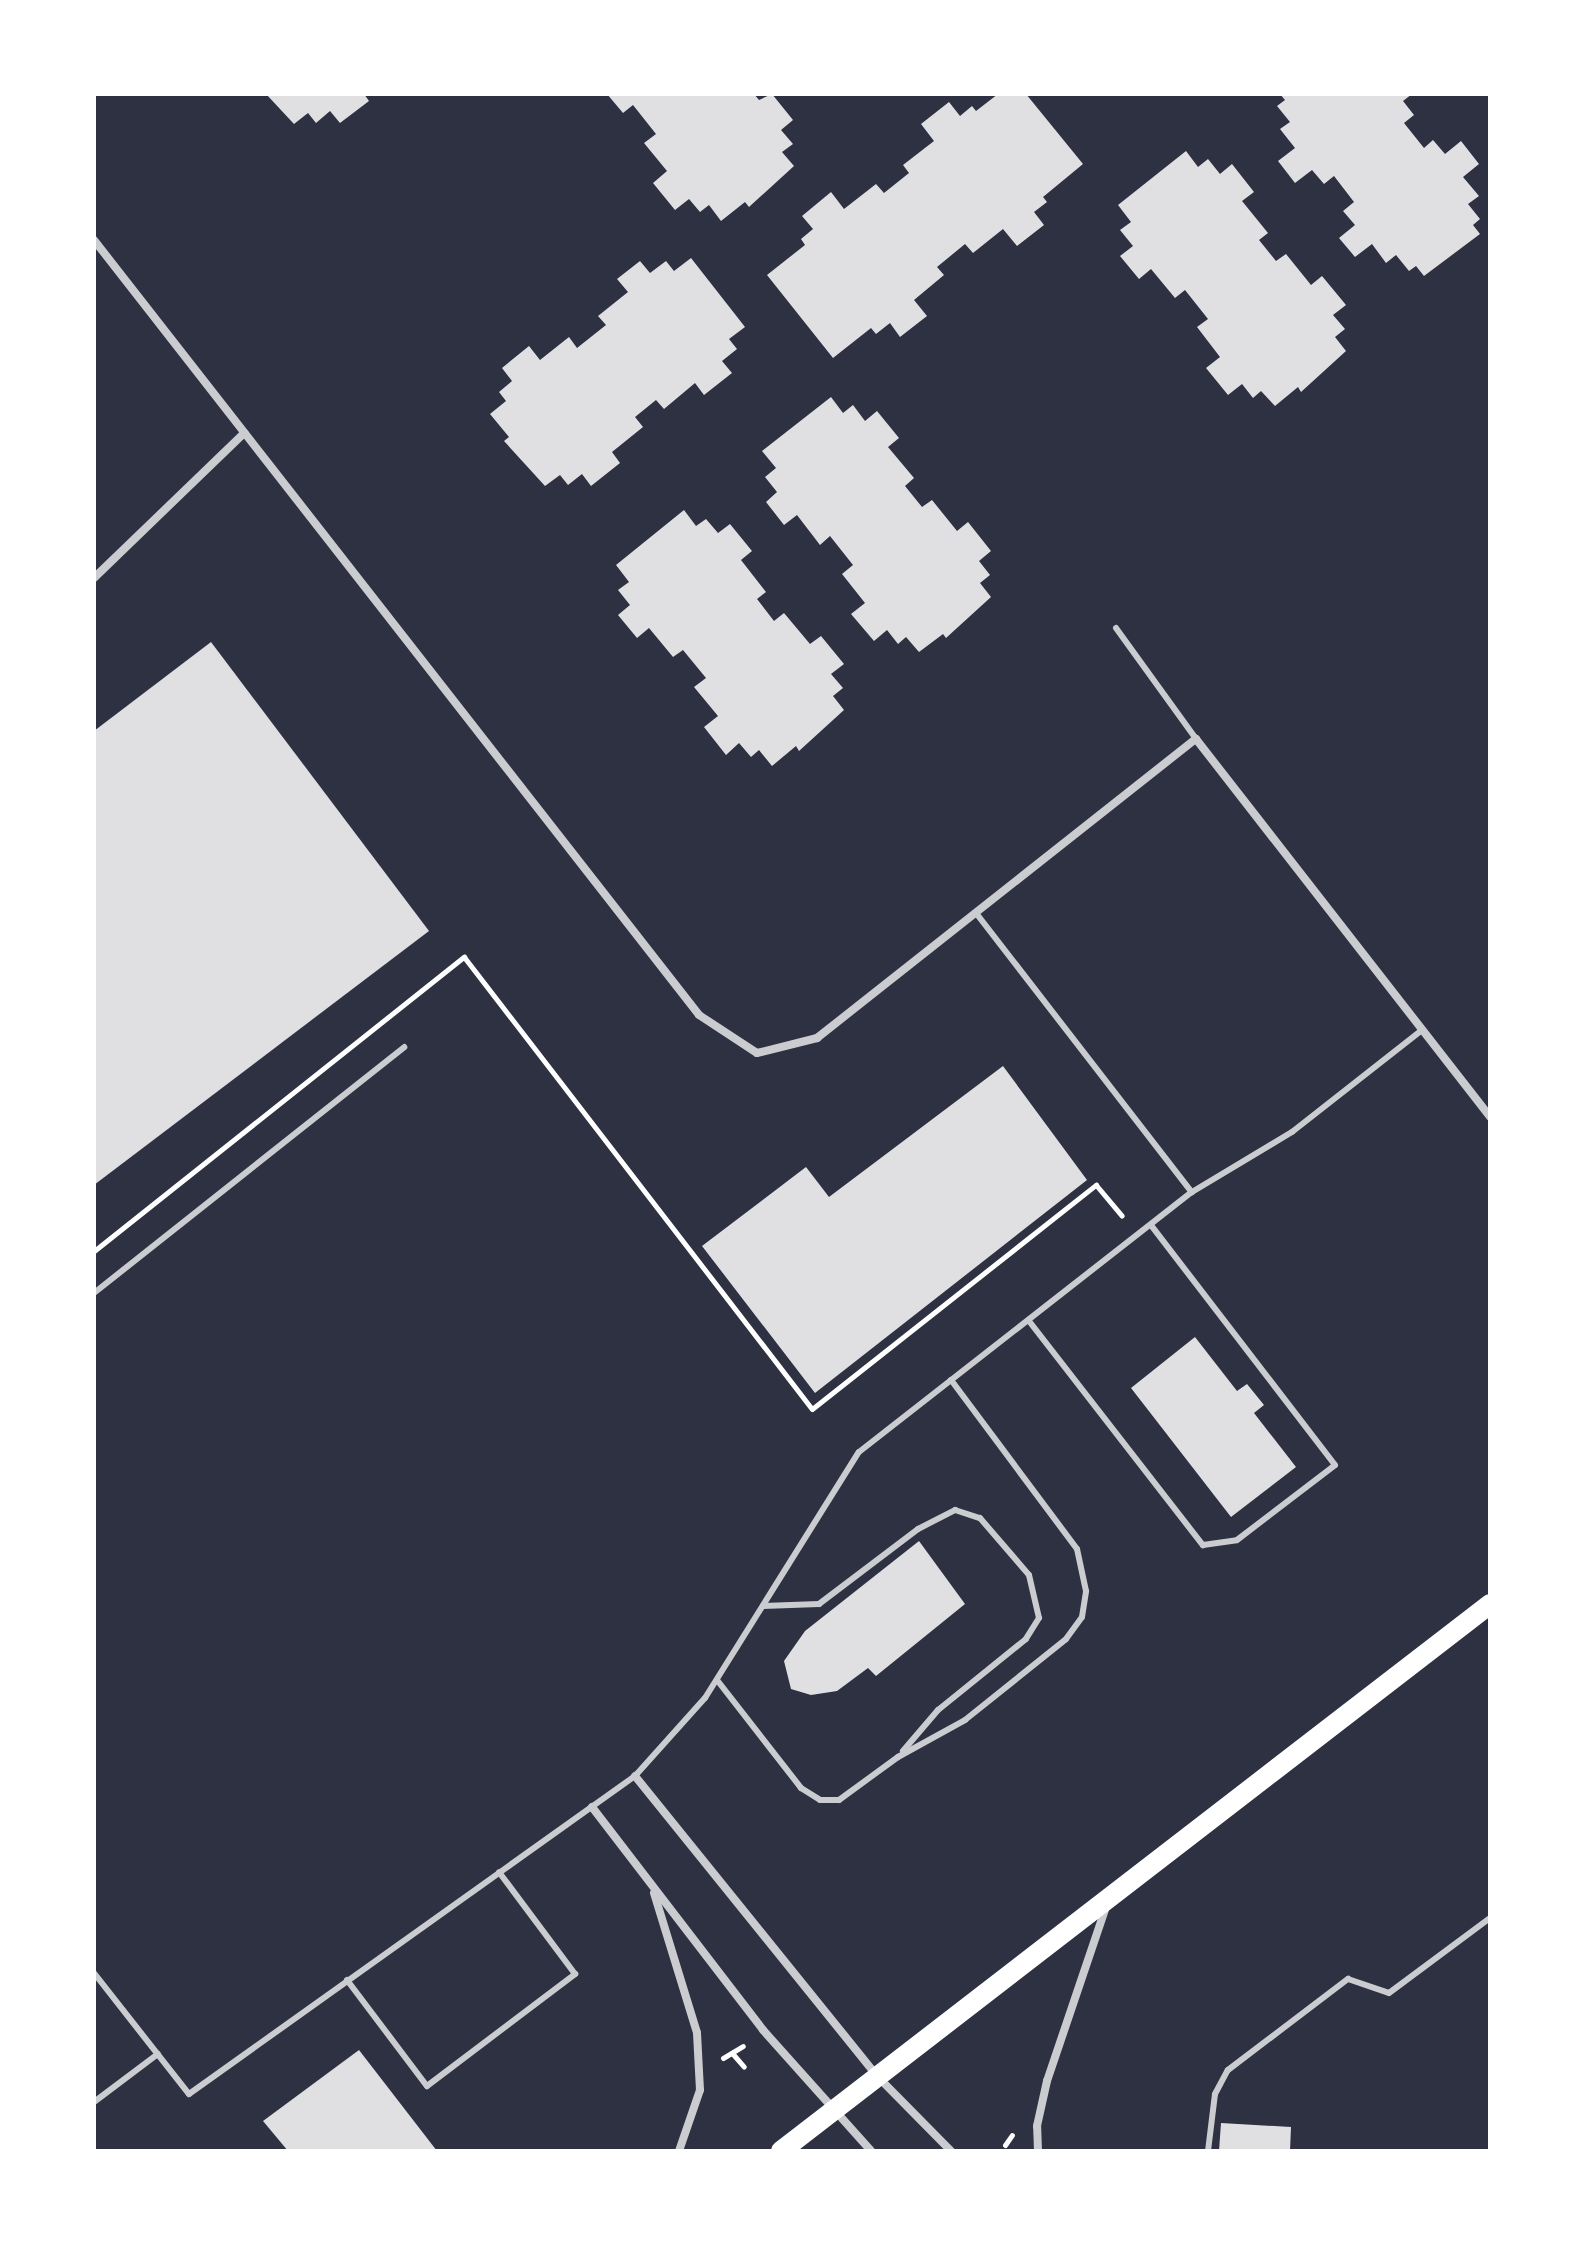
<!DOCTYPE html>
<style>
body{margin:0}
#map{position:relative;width:1584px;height:2245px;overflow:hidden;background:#2d3142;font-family:"PT Sans",sans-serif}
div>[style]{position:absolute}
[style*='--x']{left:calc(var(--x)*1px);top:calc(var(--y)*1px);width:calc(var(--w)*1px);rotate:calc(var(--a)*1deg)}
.building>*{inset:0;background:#e0e0e3}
.path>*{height:5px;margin:-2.5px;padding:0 2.5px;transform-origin:2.5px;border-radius:2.5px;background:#fff}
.service>*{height:6px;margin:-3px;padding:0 3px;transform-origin:3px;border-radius:3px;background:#caccd0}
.minor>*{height:8px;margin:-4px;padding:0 4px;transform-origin:4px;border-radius:4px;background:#caccd0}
.primary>*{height:20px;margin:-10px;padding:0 10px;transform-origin:10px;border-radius:10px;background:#fff}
span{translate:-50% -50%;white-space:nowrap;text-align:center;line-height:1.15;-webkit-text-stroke:8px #fff;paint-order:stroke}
.frame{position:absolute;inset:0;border:96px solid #fff;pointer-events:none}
</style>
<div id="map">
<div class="building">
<i style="clip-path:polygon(266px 94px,364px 94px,369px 101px,340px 123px,330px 111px,316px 123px,308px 113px,294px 124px)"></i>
<i style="clip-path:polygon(607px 94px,754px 94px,759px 100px,772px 94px,793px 120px,781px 130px,793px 144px,782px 152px,794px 166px,749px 207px,745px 202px,721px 221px,709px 205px,700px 212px,689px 199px,675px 210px,653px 183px,667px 171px,644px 143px,656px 134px,633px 105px,623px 113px)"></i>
<i style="clip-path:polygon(998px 94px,1026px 94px,1083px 164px,1043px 197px,1047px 202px,1034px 212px,1044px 225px,1017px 246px,1003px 229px,973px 253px,965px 244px,937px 267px,944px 275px,914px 300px,927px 316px,900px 337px,890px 323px,876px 334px,871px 328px,833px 358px,767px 275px,805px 245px,801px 239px,813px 229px,802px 216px,831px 192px,844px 209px,876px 184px,884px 193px,909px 173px,903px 165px,934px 141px,921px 124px,949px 102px,960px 116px,972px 106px,976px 111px)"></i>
<i style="clip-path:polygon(1280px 94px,1412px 94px,1403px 101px,1414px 115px,1404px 123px,1424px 148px,1433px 140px,1445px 154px,1461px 141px,1479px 164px,1463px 177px,1479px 196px,1468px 204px,1480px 219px,1473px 225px,1480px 234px,1424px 276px,1416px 266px,1409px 271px,1396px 255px,1386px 263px,1372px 244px,1355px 257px,1339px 238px,1355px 225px,1343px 211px,1354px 202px,1334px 176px,1324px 184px,1312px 170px,1295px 183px,1278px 161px,1295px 148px,1280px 129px,1290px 122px,1277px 106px,1285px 100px)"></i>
<i style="clip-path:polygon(1186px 151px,1198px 167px,1208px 159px,1220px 174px,1232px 164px,1254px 192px,1242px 201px,1268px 233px,1259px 240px,1276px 261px,1286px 254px,1311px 285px,1322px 276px,1346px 305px,1333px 315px,1345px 329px,1335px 337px,1346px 351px,1301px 392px,1298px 387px,1275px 406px,1261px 391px,1253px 398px,1242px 384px,1228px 395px,1206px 368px,1220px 357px,1197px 327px,1208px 319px,1185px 290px,1175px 298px,1151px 269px,1139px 279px,1120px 256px,1133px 246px,1120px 230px,1131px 222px,1118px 205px)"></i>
<i style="clip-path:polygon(691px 258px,745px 327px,729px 339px,737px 349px,722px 361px,732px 373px,704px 395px,695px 383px,664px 409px,656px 400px,635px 417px,643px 427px,612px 452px,620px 463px,591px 486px,582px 474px,568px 485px,560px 475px,545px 486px,504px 441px,509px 437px,490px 414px,506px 401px,499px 392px,512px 381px,502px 368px,529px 346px,540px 360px,569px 337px,577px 348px,606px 325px,598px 316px,628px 292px,617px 279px,640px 261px,650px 273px,666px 261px,674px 271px)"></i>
<i style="clip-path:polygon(831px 397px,843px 413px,853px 405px,865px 421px,877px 411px,899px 438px,888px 447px,914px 478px,905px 486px,922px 507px,932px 500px,957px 531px,968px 522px,991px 551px,979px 561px,990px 575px,980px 583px,991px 597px,946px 638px,943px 634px,919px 652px,906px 637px,898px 644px,887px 630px,874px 641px,851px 614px,865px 603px,842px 574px,853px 565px,830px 536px,820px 545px,797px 515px,784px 525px,766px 502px,777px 492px,765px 477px,776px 468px,762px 451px)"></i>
<i style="clip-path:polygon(684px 510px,696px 526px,706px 519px,718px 533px,730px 524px,752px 551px,741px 560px,766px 592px,757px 599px,774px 621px,784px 613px,810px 644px,821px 636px,844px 664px,831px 674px,843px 688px,833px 696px,844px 710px,799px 751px,796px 746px,772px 766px,759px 750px,751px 757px,739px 743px,726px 755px,704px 727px,718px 716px,694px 687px,706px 678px,683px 650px,673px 657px,649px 628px,637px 638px,618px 615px,630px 605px,618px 590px,629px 582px,616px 565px)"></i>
<i style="clip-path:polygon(211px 642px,429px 931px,94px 1185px,94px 731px)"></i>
<i style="clip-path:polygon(1003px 1066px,1087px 1180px,815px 1393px,702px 1246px,806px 1167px,829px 1197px)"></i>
<i style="clip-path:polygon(1195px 1337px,1237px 1391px,1247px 1384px,1264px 1405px,1254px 1413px,1296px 1467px,1231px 1517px,1131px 1388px)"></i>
<i style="clip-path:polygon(919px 1541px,965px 1604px,876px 1676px,868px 1668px,837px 1691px,811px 1695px,791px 1689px,784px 1661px,805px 1631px)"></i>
<i style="clip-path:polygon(359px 2050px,437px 2151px,288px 2151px,263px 2121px)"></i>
<i style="clip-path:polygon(1221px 2123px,1291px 2127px,1290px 2151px,1219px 2151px)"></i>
</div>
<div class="path">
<i style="--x:94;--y:1251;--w:473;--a:-38.5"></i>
<i style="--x:464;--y:957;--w:570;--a:52.41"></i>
<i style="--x:812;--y:1409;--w:362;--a:-38.3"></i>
<i style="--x:1096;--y:1185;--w:40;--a:50"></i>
<i style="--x:732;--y:2053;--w:18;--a:49"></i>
<i style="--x:723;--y:2058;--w:23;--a:-31"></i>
<i style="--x:1005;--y:2145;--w:12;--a:-55"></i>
</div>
<div class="service">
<i style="--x:1116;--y:628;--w:137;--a:54.2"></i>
<i style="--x:976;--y:913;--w:353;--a:52.3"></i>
<i style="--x:94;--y:1293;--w:396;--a:-38.4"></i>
<i style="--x:1029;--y:1321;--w:284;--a:52.2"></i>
<i style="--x:1203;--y:1545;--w:34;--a:-8"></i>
<i style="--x:1237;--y:1540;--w:123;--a:-37.4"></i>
<i style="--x:1335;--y:1465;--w:302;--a:-127.5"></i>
<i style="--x:763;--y:1606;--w:56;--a:-2"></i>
<i style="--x:819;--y:1604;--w:124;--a:-37.1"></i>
<i style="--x:918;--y:1529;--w:42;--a:-27.2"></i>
<i style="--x:955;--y:1510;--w:26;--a:18"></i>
<i style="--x:980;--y:1518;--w:75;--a:49.3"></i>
<i style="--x:1029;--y:1575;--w:44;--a:76.9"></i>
<i style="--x:1039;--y:1618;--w:25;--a:122"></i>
<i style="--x:1026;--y:1639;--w:113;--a:141.1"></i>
<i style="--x:938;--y:1710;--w:54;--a:130.5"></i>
<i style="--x:717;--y:1680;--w:137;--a:52.1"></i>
<i style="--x:801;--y:1788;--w:22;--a:32"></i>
<i style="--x:820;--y:1800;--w:19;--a:0"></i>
<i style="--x:839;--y:1800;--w:73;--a:-36.1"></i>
<i style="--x:898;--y:1757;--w:77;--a:-28.9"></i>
<i style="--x:965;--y:1720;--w:129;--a:-38.7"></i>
<i style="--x:1066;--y:1639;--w:27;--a:-54"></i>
<i style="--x:1082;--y:1617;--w:26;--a:-81"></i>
<i style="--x:1086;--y:1591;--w:43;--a:-102.1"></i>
<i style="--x:1077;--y:1549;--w:211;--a:-126.7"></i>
<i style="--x:94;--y:1973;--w:154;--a:51.9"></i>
<i style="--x:189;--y:2094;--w:548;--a:-35.49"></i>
<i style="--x:635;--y:1776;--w:105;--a:-48.1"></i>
<i style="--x:705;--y:1698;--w:290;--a:-58"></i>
<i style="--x:859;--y:1452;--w:422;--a:-38"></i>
<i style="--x:1192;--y:1192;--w:117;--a:-31"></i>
<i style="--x:1292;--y:1132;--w:165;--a:-38.1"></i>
<i style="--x:347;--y:1980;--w:133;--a:53"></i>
<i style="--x:427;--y:2086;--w:186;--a:-37.1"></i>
<i style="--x:575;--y:1974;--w:127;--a:-126.7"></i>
<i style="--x:94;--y:2102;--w:80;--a:-36.9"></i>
<i style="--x:1208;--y:2151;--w:57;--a:-83"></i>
<i style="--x:1215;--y:2094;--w:27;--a:-62"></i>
<i style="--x:1228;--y:2070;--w:151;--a:-37.2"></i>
<i style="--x:1348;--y:1979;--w:43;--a:18.9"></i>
<i style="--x:1389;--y:1993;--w:126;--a:-36.6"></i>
</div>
<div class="minor">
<i style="--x:94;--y:240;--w:983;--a:52.02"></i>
<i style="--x:699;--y:1015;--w:69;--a:33.2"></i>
<i style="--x:757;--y:1053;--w:62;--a:-14"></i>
<i style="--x:817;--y:1038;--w:483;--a:-38.3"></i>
<i style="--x:1196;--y:739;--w:479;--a:52.1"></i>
<i style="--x:94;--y:578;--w:209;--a:-44"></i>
<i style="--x:635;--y:1776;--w:387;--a:51.1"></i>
<i style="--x:878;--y:2077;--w:104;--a:45.4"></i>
<i style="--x:592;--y:1807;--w:281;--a:52.5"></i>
<i style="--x:763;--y:2030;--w:162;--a:48.2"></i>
<i style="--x:654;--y:1893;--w:146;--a:72.9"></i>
<i style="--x:697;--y:2033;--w:57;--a:87"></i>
<i style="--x:700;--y:2090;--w:65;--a:109"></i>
<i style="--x:1038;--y:2151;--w:25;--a:-92"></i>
<i style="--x:1037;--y:2126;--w:46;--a:-77.5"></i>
<i style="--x:1047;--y:2081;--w:184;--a:-71.3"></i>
</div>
<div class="primary">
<i style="--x:781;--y:2151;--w:895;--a:-37.65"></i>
</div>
<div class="frame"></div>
</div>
